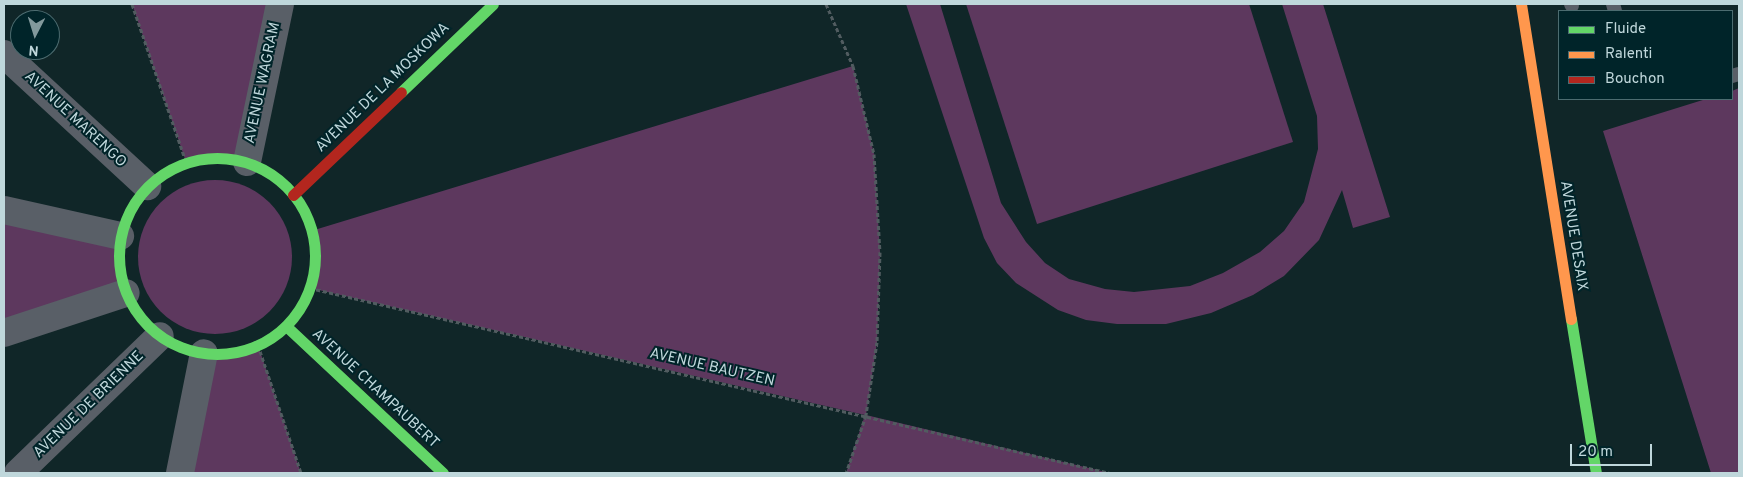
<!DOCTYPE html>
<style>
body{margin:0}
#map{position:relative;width:1743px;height:477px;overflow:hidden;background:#102628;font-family:Overpass,sans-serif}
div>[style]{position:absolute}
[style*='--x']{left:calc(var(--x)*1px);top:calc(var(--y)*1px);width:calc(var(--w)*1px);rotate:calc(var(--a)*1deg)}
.green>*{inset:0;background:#5d385e}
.round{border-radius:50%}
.path>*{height:3px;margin-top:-1.5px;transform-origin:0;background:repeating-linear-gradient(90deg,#515c60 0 4px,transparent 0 6.5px)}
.lane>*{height:14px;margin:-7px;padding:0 7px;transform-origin:7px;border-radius:7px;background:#595f67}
.street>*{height:28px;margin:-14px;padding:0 14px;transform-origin:14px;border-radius:14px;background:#595f67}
.fast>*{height:11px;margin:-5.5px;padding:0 5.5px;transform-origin:5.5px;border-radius:5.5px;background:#63d668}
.fast>.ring{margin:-5.5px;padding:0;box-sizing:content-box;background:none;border:11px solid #63d668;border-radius:50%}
.slow>*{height:11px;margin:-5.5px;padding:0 5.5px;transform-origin:5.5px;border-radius:5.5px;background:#ff974d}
.jam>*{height:11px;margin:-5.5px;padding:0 5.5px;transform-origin:5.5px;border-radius:5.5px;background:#b3261e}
span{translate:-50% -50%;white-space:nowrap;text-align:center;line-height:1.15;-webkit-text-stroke:4px #002429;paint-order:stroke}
.street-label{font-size:15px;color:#bfd7db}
.frame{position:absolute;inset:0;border:5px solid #bfd7db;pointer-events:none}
.legend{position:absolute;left:1558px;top:10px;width:175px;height:90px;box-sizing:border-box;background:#002429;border:1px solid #4c6c70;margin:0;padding:6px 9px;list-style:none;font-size:15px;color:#bfd7db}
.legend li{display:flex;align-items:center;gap:10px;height:25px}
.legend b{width:25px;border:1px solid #4c6c70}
.north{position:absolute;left:10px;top:10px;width:50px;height:50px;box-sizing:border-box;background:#002429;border:1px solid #4c6c70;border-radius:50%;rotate:185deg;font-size:14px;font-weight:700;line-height:20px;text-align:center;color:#bfd7db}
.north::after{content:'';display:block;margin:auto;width:18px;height:22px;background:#82999c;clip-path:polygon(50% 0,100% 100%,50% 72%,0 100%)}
.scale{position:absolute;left:1570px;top:444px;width:82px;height:22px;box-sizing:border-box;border:2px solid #bfd7db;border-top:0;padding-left:6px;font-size:15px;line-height:18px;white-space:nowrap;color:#bfd7db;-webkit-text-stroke:4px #002429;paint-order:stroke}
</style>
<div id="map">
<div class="green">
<i style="clip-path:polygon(132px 4px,280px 4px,239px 160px,208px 158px,186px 162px)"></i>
<i style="clip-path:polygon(906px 4px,940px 4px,1001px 203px,1026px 242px,1045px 263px,1069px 279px,1105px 289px,1134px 292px,1190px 286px,1223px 273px,1260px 252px,1284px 231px,1304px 202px,1318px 149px,1317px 116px,1282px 4px,1323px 4px,1390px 217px,1353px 228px,1342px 190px,1319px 240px,1284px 276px,1253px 295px,1211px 313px,1166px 324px,1117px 324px,1086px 320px,1058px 310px,1016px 283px,997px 263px,984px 238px)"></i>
<i style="clip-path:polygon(966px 4px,1249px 4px,1293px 142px,1037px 224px)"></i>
<i style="clip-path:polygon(853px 66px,874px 154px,880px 252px,877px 342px,866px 415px,1110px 473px,846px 473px,865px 415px,310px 288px,315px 260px,311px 231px)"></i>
<i style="clip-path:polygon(1739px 88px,1739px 473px,1711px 473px,1603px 131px,1706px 99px,1732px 99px,1732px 91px)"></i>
<i class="round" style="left:138px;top:180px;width:154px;height:154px"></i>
<i style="clip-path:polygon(4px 210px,119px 246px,122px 284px,4px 333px)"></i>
<i style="clip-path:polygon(258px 345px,301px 473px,180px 473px,212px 354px)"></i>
</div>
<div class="path">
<i style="--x:132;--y:4;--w:167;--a:71.1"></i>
<i style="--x:826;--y:4;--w:68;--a:66.5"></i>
<i style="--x:853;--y:66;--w:90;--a:76.6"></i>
<i style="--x:874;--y:154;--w:98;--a:86.5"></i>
<i style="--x:880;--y:252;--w:90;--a:91.9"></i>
<i style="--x:877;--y:342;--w:74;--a:98.6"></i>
<i style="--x:866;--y:415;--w:61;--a:109"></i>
<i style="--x:310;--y:288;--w:821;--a:13.02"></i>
<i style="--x:258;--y:345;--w:135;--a:71.4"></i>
</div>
<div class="lane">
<i style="--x:1571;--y:4;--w:2;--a:63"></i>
<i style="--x:1613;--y:4;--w:7;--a:74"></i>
<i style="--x:1732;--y:76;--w:7;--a:-16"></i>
</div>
<div class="street">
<i style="--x:4;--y:54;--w:195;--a:42.7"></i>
<i style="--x:247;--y:162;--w:161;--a:-78.2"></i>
<i style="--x:4;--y:210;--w:119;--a:12.6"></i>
<i style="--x:4;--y:333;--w:128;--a:-18.2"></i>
<i style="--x:18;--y:473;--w:197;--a:-44"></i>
<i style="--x:180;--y:473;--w:122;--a:-78.7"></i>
</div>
<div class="fast">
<i style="--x:401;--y:92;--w:127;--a:-43.7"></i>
<i class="ring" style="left:119px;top:158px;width:185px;height:185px"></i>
<i style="--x:1571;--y:319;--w:156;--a:80.8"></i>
<i style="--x:286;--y:326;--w:215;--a:43.1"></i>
</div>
<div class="slow">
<i style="--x:1521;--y:4;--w:319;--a:81"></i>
</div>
<div class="jam">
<i style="--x:293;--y:195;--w:149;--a:-43.6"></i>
</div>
<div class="street-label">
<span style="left:263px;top:83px;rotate:-78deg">AVENUE WAGRAM</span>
<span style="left:383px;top:88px;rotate:-44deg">AVENUE DE LA MOSKOWA</span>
<span style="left:75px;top:120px;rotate:43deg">AVENUE MARENGO</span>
<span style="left:1573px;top:236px;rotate:81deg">AVENUE DESAIX</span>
<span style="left:712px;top:368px;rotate:13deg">AVENUE BAUTZEN</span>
<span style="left:375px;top:389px;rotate:43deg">AVENUE CHAMPAUBERT</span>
<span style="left:89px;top:405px;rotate:-44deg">AVENUE DE BRIENNE</span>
</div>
<div class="frame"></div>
<ul class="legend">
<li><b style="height:6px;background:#63d668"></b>Fluide</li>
<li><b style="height:6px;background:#ff974d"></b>Ralenti</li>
<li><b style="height:6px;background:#b3261e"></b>Bouchon</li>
</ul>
<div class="north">N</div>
<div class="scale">20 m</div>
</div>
